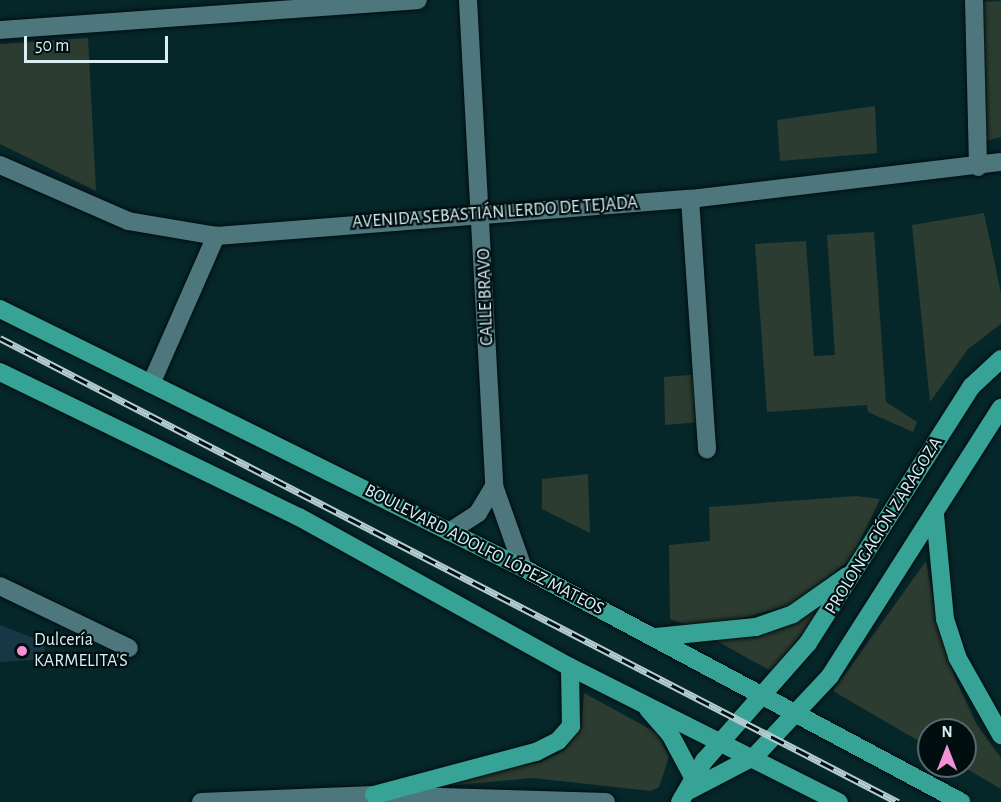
<!DOCTYPE html>
<meta charset="utf-8">
<style>
body{margin:0}
#map{position:relative;width:1001px;height:802px;overflow:hidden;background:#06272a;font-family:"Alegreya Sans",sans-serif}
div>[style]{position:absolute}
[style*='--x']{left:calc(var(--x)*1px);top:calc(var(--y)*1px);width:calc(var(--w)*1px);rotate:calc(var(--a)*1deg)}
.green>*{inset:0;background:#2c3c30}
.building>*{inset:0;background:#173747}
.roads{filter:drop-shadow(0 0 2px #000e11) drop-shadow(0 0 2px #000e11)}
.minor>*{height:18px;margin:-9px;padding:0 9px;transform-origin:9px;border-radius:9px;background:#4d777d}
.major>*{height:18px;margin:-9px;padding:0 9px;transform-origin:9px;border-radius:9px;background:#37a296}
.rail>*{height:7px;margin-top:-3.5px;transform-origin:0;background:repeating-linear-gradient(90deg,#010e10 0 14px,#b5cdd0 0 28px);box-sizing:border-box;border-block:2px solid #b5cdd0}
.dots>*{width:16px;height:16px;translate:-50% -50%;box-sizing:border-box;border:3px solid #010e10;border-radius:50%}
span{translate:-50% -50%;white-space:nowrap;text-align:center;line-height:1.15;-webkit-text-stroke:4.5px #010e10;paint-order:stroke}
.street-label{font-size:18px;color:#d9eff2}
.poi-label{font-size:18px;color:#d9eff2}
.left{translate:0 -50%;text-align:left}
.north{position:absolute;left:917px;top:718px;width:60px;height:60px;box-sizing:border-box;background:#010e10;border:2px solid #57686a;border-radius:50%;rotate:0deg;font-size:16px;font-weight:700;line-height:24px;text-align:center;color:#d9eff2}
.north::after{content:'';display:block;margin:auto;width:21px;height:27px;background:#f491d4;clip-path:polygon(50% 0,100% 100%,50% 72%,0 100%)}
.scale{position:absolute;left:24px;top:36px;width:144px;height:27px;box-sizing:border-box;border:3px solid #d9eff2;border-top:0;padding-left:8px;font-size:18px;line-height:21px;white-space:nowrap;color:#d9eff2;-webkit-text-stroke:4px #010e10;paint-order:stroke}
</style>
<div id="map">
<div class="green">
<i style="clip-path:polygon(1001px 1px,1001px 137px,986px 141px,983px 2px)"></i>
<i style="clip-path:polygon(88px 38px,96px 191px,0 144px,0 44px)"></i>
<i style="clip-path:polygon(875px 106px,877px 153px,780px 161px,777px 120px)"></i>
<i style="clip-path:polygon(984px 213px,1001px 293px,1001px 324px,968px 349px,930px 402px,912px 225px)"></i>
<i style="clip-path:polygon(874px 232px,886px 402px,917px 422px,913px 432px,868px 412px,867px 405px,767px 412px,755px 244px,806px 241px,814px 356px,835px 355px,827px 235px)"></i>
<i style="clip-path:polygon(702px 374px,702px 422px,665px 425px,664px 377px)"></i>
<i style="clip-path:polygon(588px 474px,590px 533px,542px 509px,542px 479px)"></i>
<i style="clip-path:polygon(856px 496px,880px 499px,852px 558px,795px 604px,731px 621px,687px 625px,670px 619px,669px 545px,710px 541px,709px 507px)"></i>
<i style="clip-path:polygon(926px 561px,939px 631px,955px 678px,977px 725px,1001px 758px,1001px 789px,962px 766px,965px 730px,929px 730px,929px 747px,833px 691px)"></i>
<i style="clip-path:polygon(832px 598px,771px 671px,715px 640px,781px 629px)"></i>
<i style="clip-path:polygon(584px 693px,657px 733px,669px 757px,659px 787px,651px 791px,533px 778px,435px 787px,493px 769px,539px 763px,565px 750px,581px 725px)"></i>
</div>
<div class="building">
<i style="clip-path:polygon(0 625px,44px 642px,45px 659px,0 662px)"></i>
</div>
<div class="roads">
<div class="minor">
<i style="--x:468;--y:0;--w:487;--a:86.9"></i>
<i style="--x:494;--y:486;--w:87;--a:70.5"></i>
<i style="--x:974;--y:0;--w:167;--a:88.6"></i>
<i style="--x:0;--y:30;--w:419;--a:-4.1"></i>
<i style="--x:0;--y:165;--w:140;--a:23.6"></i>
<i style="--x:128;--y:221;--w:89;--a:9.7"></i>
<i style="--x:216;--y:236;--w:475;--a:-4.5"></i>
<i style="--x:690;--y:199;--w:313;--a:-6.8"></i>
<i style="--x:690;--y:199;--w:251;--a:86.1"></i>
<i style="--x:151;--y:384;--w:162;--a:-66.3"></i>
<i style="--x:449;--y:532;--w:35;--a:-33"></i>
<i style="--x:478;--y:513;--w:31;--a:-59"></i>
<i style="--x:0;--y:586;--w:143;--a:25.7"></i>
<i style="--x:201;--y:802;--w:173;--a:-2.3"></i>
<i style="--x:374;--y:795;--w:232;--a:1.7"></i>
</div>
<div class="major">
<i style="--x:0;--y:309;--w:584;--a:26.35"></i>
<i style="--x:523;--y:568;--w:497;--a:28.1"></i>
<i style="--x:0;--y:372;--w:332;--a:25.9"></i>
<i style="--x:299;--y:517;--w:310;--a:29"></i>
<i style="--x:570;--y:667;--w:301;--a:26.7"></i>
<i style="--x:935;--y:515;--w:104;--a:84.5"></i>
<i style="--x:945;--y:619;--w:40;--a:72"></i>
<i style="--x:957;--y:657;--w:90;--a:60.6"></i>
<i style="--x:656;--y:637;--w:100;--a:-5.7"></i>
<i style="--x:756;--y:627;--w:39;--a:-19"></i>
<i style="--x:793;--y:614;--w:66;--a:-35.1"></i>
<i style="--x:648;--y:709;--w:33;--a:49"></i>
<i style="--x:670;--y:734;--w:51;--a:61.9"></i>
<i style="--x:690;--y:790;--w:73;--a:-27.6"></i>
<i style="--x:755;--y:756;--w:110;--a:-46.8"></i>
<i style="--x:830;--y:676;--w:318;--a:-57.5"></i>
<i style="--x:374;--y:795;--w:168;--a:-14.9"></i>
<i style="--x:536;--y:752;--w:25;--a:-27"></i>
<i style="--x:558;--y:741;--w:20;--a:-49"></i>
<i style="--x:571;--y:726;--w:59;--a:-91"></i>
<i style="--x:680;--y:802;--w:48;--a:-59.7"></i>
<i style="--x:704;--y:761;--w:157;--a:-48.6"></i>
<i style="--x:808;--y:643;--w:305;--a:-57.5"></i>
<i style="--x:972;--y:386;--w:40;--a:-43"></i>
</div>
</div>
<div class="rail">
<i style="--x:0;--y:338;--w:1011;--a:27.33"></i>
</div>
<div class="dots">
<i style="left:22px;top:651px;background:#f491d4"></i>
</div>
<div class="street-label">
<span style="left:495px;top:213px;rotate:-4deg">AVENIDA SEBASTIÁN LERDO DE TEJADA</span>
<span style="left:486px;top:297px;rotate:-92deg">CALLE BRAVO</span>
<span style="left:884px;top:526px;rotate:-58deg">PROLONGACIÓN ZARAGOZA</span>
<span style="left:484px;top:550px;rotate:27deg">BOULEVARD ADOLFO LÓPEZ MATEOS</span>
</div>
<div class="poi-label">
<span class="left" style="left:34px;top:651px">Dulcería<br>KARMELITA'S</span>
</div>
<div class="north">N</div>
<div class="scale">50 m</div>
</div>
